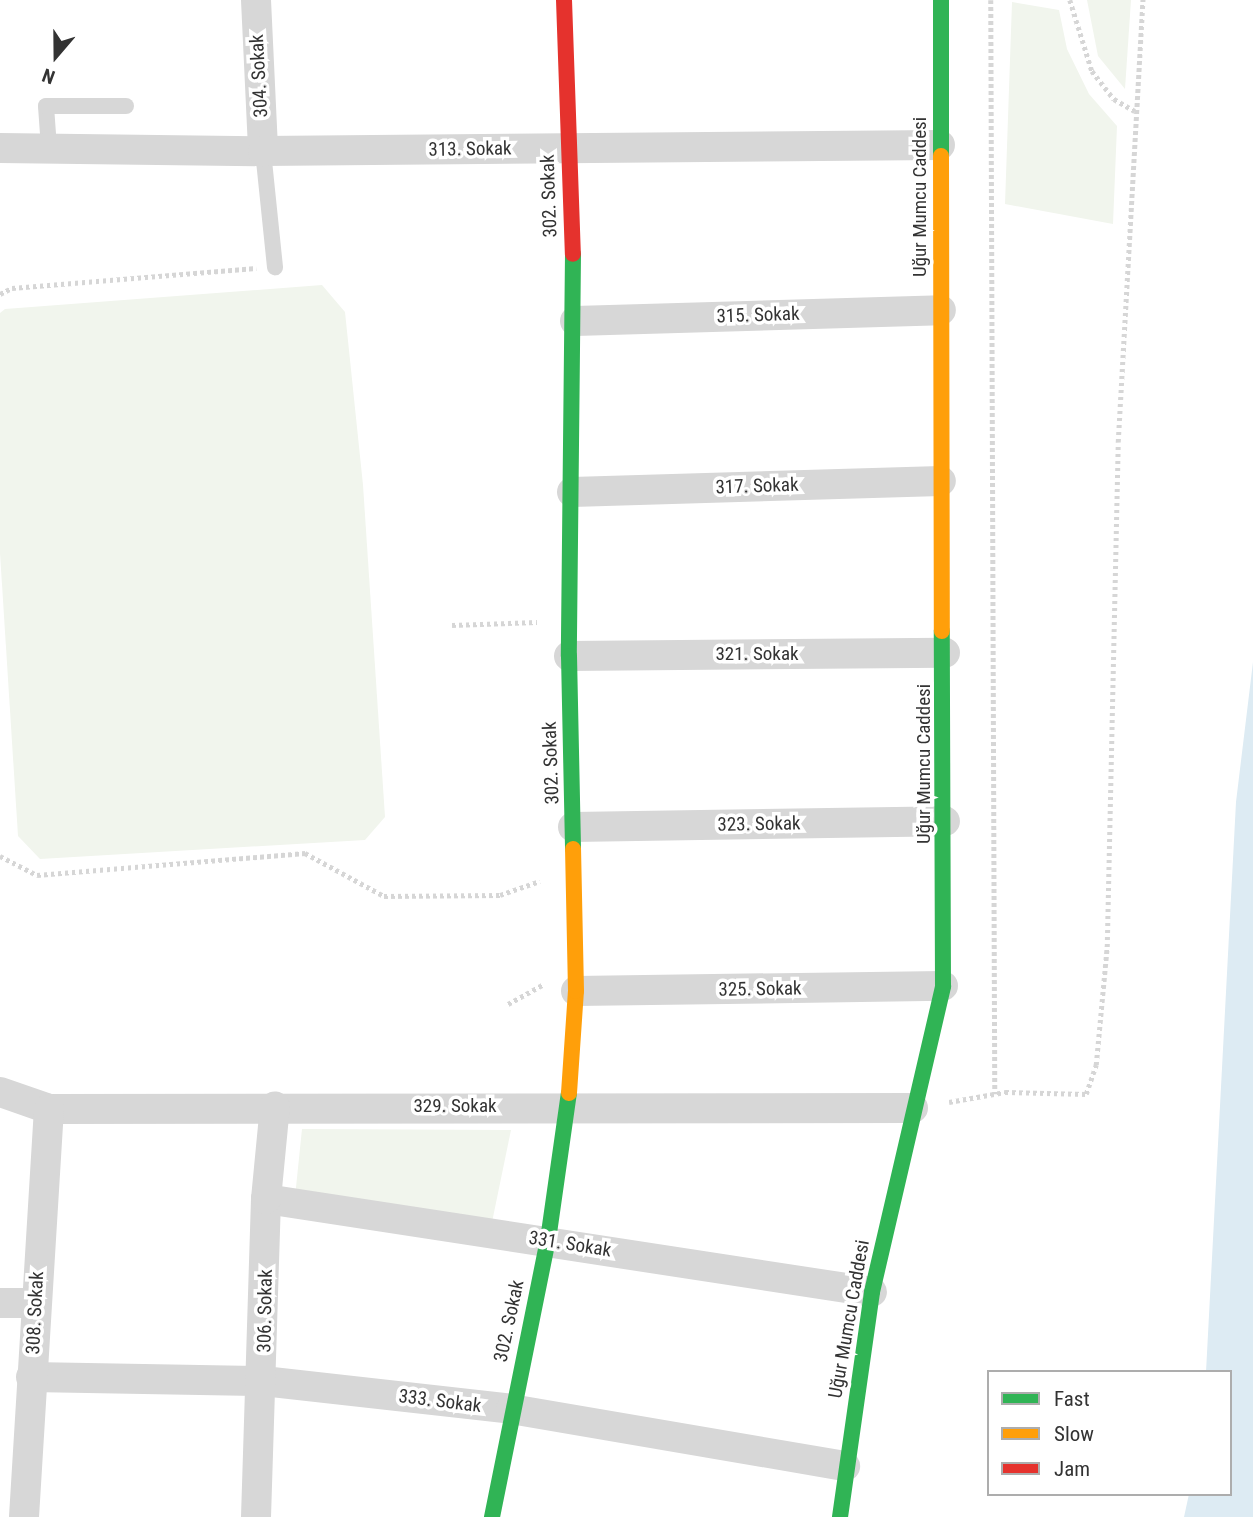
<!DOCTYPE html>
<meta charset="utf-8">
<style>
body{margin:0}
#map{position:relative;width:1253px;height:1517px;overflow:hidden;background:#fff;font-family:"Roboto Condensed",sans-serif}
div>[style]{position:absolute}
[style*='--x']{left:calc(var(--x)*1px);top:calc(var(--y)*1px);width:calc(var(--w)*1px);rotate:calc(var(--a)*1deg)}
.green>*{inset:0;background:#f1f5ed}
.water>*{inset:0;background:#ddebf3}
.path>*{height:4.5px;margin-top:-2.25px;transform-origin:0;background:repeating-linear-gradient(90deg,#d6d6d6 0 3.5px,transparent 0 7px)}
.lane>*{height:16px;margin:-8px;padding:0 8px;transform-origin:8px;border-radius:8px;background:#d7d7d7}
.street>*{height:30px;margin:-15px;padding:0 15px;transform-origin:15px;border-radius:15px;background:#d7d7d7}
.fast>*{height:16px;margin:-8px;padding:0 8px;transform-origin:8px;border-radius:8px;background:#30b455}
.slow>*{height:16px;margin:-8px;padding:0 8px;transform-origin:8px;border-radius:8px;background:#ff9f0a}
.jam>*{height:16px;margin:-8px;padding:0 8px;transform-origin:8px;border-radius:8px;background:#e5322d}
span{translate:-50% -50%;white-space:nowrap;text-align:center;line-height:1.15;-webkit-text-stroke:7px #fff;paint-order:stroke}
.street-label{font-size:19px;color:#333}
.legend{position:absolute;left:987px;top:1370px;width:245px;height:126px;box-sizing:border-box;background:#fff;border:2px solid #adadad;margin:0;padding:9px 12px;list-style:none;font-size:21px;color:#333}
.legend li{display:flex;align-items:center;gap:14px;height:35px}
.legend b{width:35px;border:2px solid #adadad}
.north{position:absolute;left:21px;top:21px;width:70px;height:70px;-webkit-text-stroke:5px #fff;paint-order:stroke;rotate:200deg;font-size:19px;font-weight:700;line-height:28px;text-align:center;color:#333}
.north::after{content:'';display:block;margin:auto;width:24px;height:32px;background:#333;clip-path:polygon(50% 0,100% 100%,50% 72%,0 100%)}
</style>
<div id="map">
<div class="green">
<i style="clip-path:polygon(1087px 0,1131px 0,1125px 89px,1098px 56px)"></i>
<i style="clip-path:polygon(1012px 2px,1059px 10px,1067px 49px,1089px 94px,1117px 126px,1113px 224px,1005px 204px)"></i>
<i style="clip-path:polygon(322px 285px,345px 312px,363px 485px,385px 817px,365px 840px,40px 859px,18px 836px,0 553px,0 313px,5px 309px)"></i>
<i style="clip-path:polygon(302px 1129px,511px 1130px,491px 1227px,295px 1197px)"></i>
</div>
<div class="water">
<i style="clip-path:polygon(1253px 662px,1253px 1517px,1184px 1517px,1189px 1494px,1230px 1494px,1230px 1372px,1206px 1372px,1236px 802px)"></i>
</div>
<div class="path">
<i style="--x:991;--y:0;--w:1094;--a:89.79"></i>
<i style="--x:1070;--y:0;--w:74;--a:72.8"></i>
<i style="--x:1092;--y:71;--w:36;--a:52"></i>
<i style="--x:1114;--y:99;--w:24;--a:30"></i>
<i style="--x:0;--y:294;--w:13;--a:-27"></i>
<i style="--x:12;--y:288;--w:245;--a:-4.7"></i>
<i style="--x:452;--y:625;--w:85;--a:-2"></i>
<i style="--x:0;--y:856;--w:42;--a:27.2"></i>
<i style="--x:37;--y:875;--w:269;--a:-4.7"></i>
<i style="--x:305;--y:853;--w:90;--a:28.6"></i>
<i style="--x:384;--y:896;--w:116;--a:-0.5"></i>
<i style="--x:500;--y:895;--w:42;--a:-19.3"></i>
<i style="--x:508;--y:1004;--w:39;--a:-29"></i>
<i style="--x:949;--y:1102;--w:57;--a:-10.1"></i>
<i style="--x:1005;--y:1092;--w:81;--a:1.4"></i>
<i style="--x:1086;--y:1094;--w:31;--a:-71"></i>
<i style="--x:1096;--y:1065;--w:119;--a:-84.7"></i>
<i style="--x:1107;--y:947;--w:505;--a:-88.75"></i>
<i style="--x:1118;--y:442;--w:443;--a:-86.8"></i>
</div>
<div class="lane">
<i style="--x:49;--y:148;--w:42;--a:-94.1"></i>
<i style="--x:46;--y:106;--w:80;--a:0"></i>
<i style="--x:263;--y:151;--w:117;--a:84.1"></i>
</div>
<div class="street">
<i style="--x:256;--y:0;--w:151;--a:87.3"></i>
<i style="--x:0;--y:148;--w:263;--a:0.7"></i>
<i style="--x:263;--y:151;--w:677;--a:-0.51"></i>
<i style="--x:575;--y:321;--w:366;--a:-1.7"></i>
<i style="--x:572;--y:492;--w:369;--a:-1.7"></i>
<i style="--x:569;--y:656;--w:376;--a:-0.5"></i>
<i style="--x:573;--y:827;--w:372;--a:-0.9"></i>
<i style="--x:576;--y:991;--w:367;--a:-0.8"></i>
<i style="--x:0;--y:1092;--w:52;--a:19.1"></i>
<i style="--x:49;--y:1109;--w:864;--a:-0.07"></i>
<i style="--x:266;--y:1199;--w:613;--a:8.72"></i>
<i style="--x:0;--y:1303;--w:34;--a:0"></i>
<i style="--x:31;--y:1377;--w:232;--a:1"></i>
<i style="--x:263;--y:1381;--w:250;--a:6.4"></i>
<i style="--x:511;--y:1409;--w:339;--a:9.7"></i>
<i style="--x:24;--y:1517;--w:409;--a:-86.5"></i>
<i style="--x:256;--y:1517;--w:318;--a:-88.2"></i>
<i style="--x:266;--y:1199;--w:93;--a:-84.5"></i>
</div>
<div class="fast">
<i style="--x:941;--y:0;--w:156;--a:90"></i>
<i style="--x:573;--y:254;--w:402;--a:90.6"></i>
<i style="--x:569;--y:656;--w:193;--a:88.8"></i>
<i style="--x:492;--y:1517;--w:283;--a:-78.6"></i>
<i style="--x:548;--y:1240;--w:148;--a:-81.9"></i>
<i style="--x:840;--y:1517;--w:227;--a:-81.9"></i>
<i style="--x:872;--y:1292;--w:314;--a:-76.9"></i>
<i style="--x:943;--y:986;--w:355;--a:-90.2"></i>
</div>
<div class="slow">
<i style="--x:941;--y:156;--w:475;--a:89.9"></i>
<i style="--x:569;--y:1093;--w:102;--a:-86.1"></i>
<i style="--x:576;--y:991;--w:142;--a:-91.2"></i>
</div>
<div class="jam">
<i style="--x:564;--y:0;--w:254;--a:88"></i>
</div>
<div class="street-label">
<span style="left:259px;top:76px;rotate:-93deg">304. Sokak</span>
<span style="left:470px;top:149px;rotate:-1deg">313. Sokak</span>
<span style="left:549px;top:196px;rotate:-92deg">302. Sokak</span>
<span style="left:920px;top:197px;rotate:-90deg">Uğur Mumcu Caddesi</span>
<span style="left:758px;top:315px;rotate:-2deg">315. Sokak</span>
<span style="left:757px;top:486px;rotate:-2deg">317. Sokak</span>
<span style="left:757px;top:654px">321. Sokak</span>
<span style="left:551px;top:763px;rotate:-92deg">302. Sokak</span>
<span style="left:924px;top:764px;rotate:-90deg">Uğur Mumcu Caddesi</span>
<span style="left:759px;top:824px;rotate:-1deg">323. Sokak</span>
<span style="left:760px;top:989px;rotate:-1deg">325. Sokak</span>
<span style="left:455px;top:1106px">329. Sokak</span>
<span style="left:570px;top:1244px;rotate:9deg">331. Sokak</span>
<span style="left:265px;top:1311px;rotate:-89deg">306. Sokak</span>
<span style="left:35px;top:1313px;rotate:-87deg">308. Sokak</span>
<span style="left:849px;top:1319px;rotate:-80deg">Uğur Mumcu Caddesi</span>
<span style="left:509px;top:1321px;rotate:-78deg">302. Sokak</span>
<span style="left:440px;top:1401px;rotate:7deg">333. Sokak</span>
</div>
<ul class="legend">
<li><b style="height:9px;background:#30b455"></b>Fast</li>
<li><b style="height:9px;background:#ff9f0a"></b>Slow</li>
<li><b style="height:9px;background:#e5322d"></b>Jam</li>
</ul>
<div class="north">N</div>
</div>
